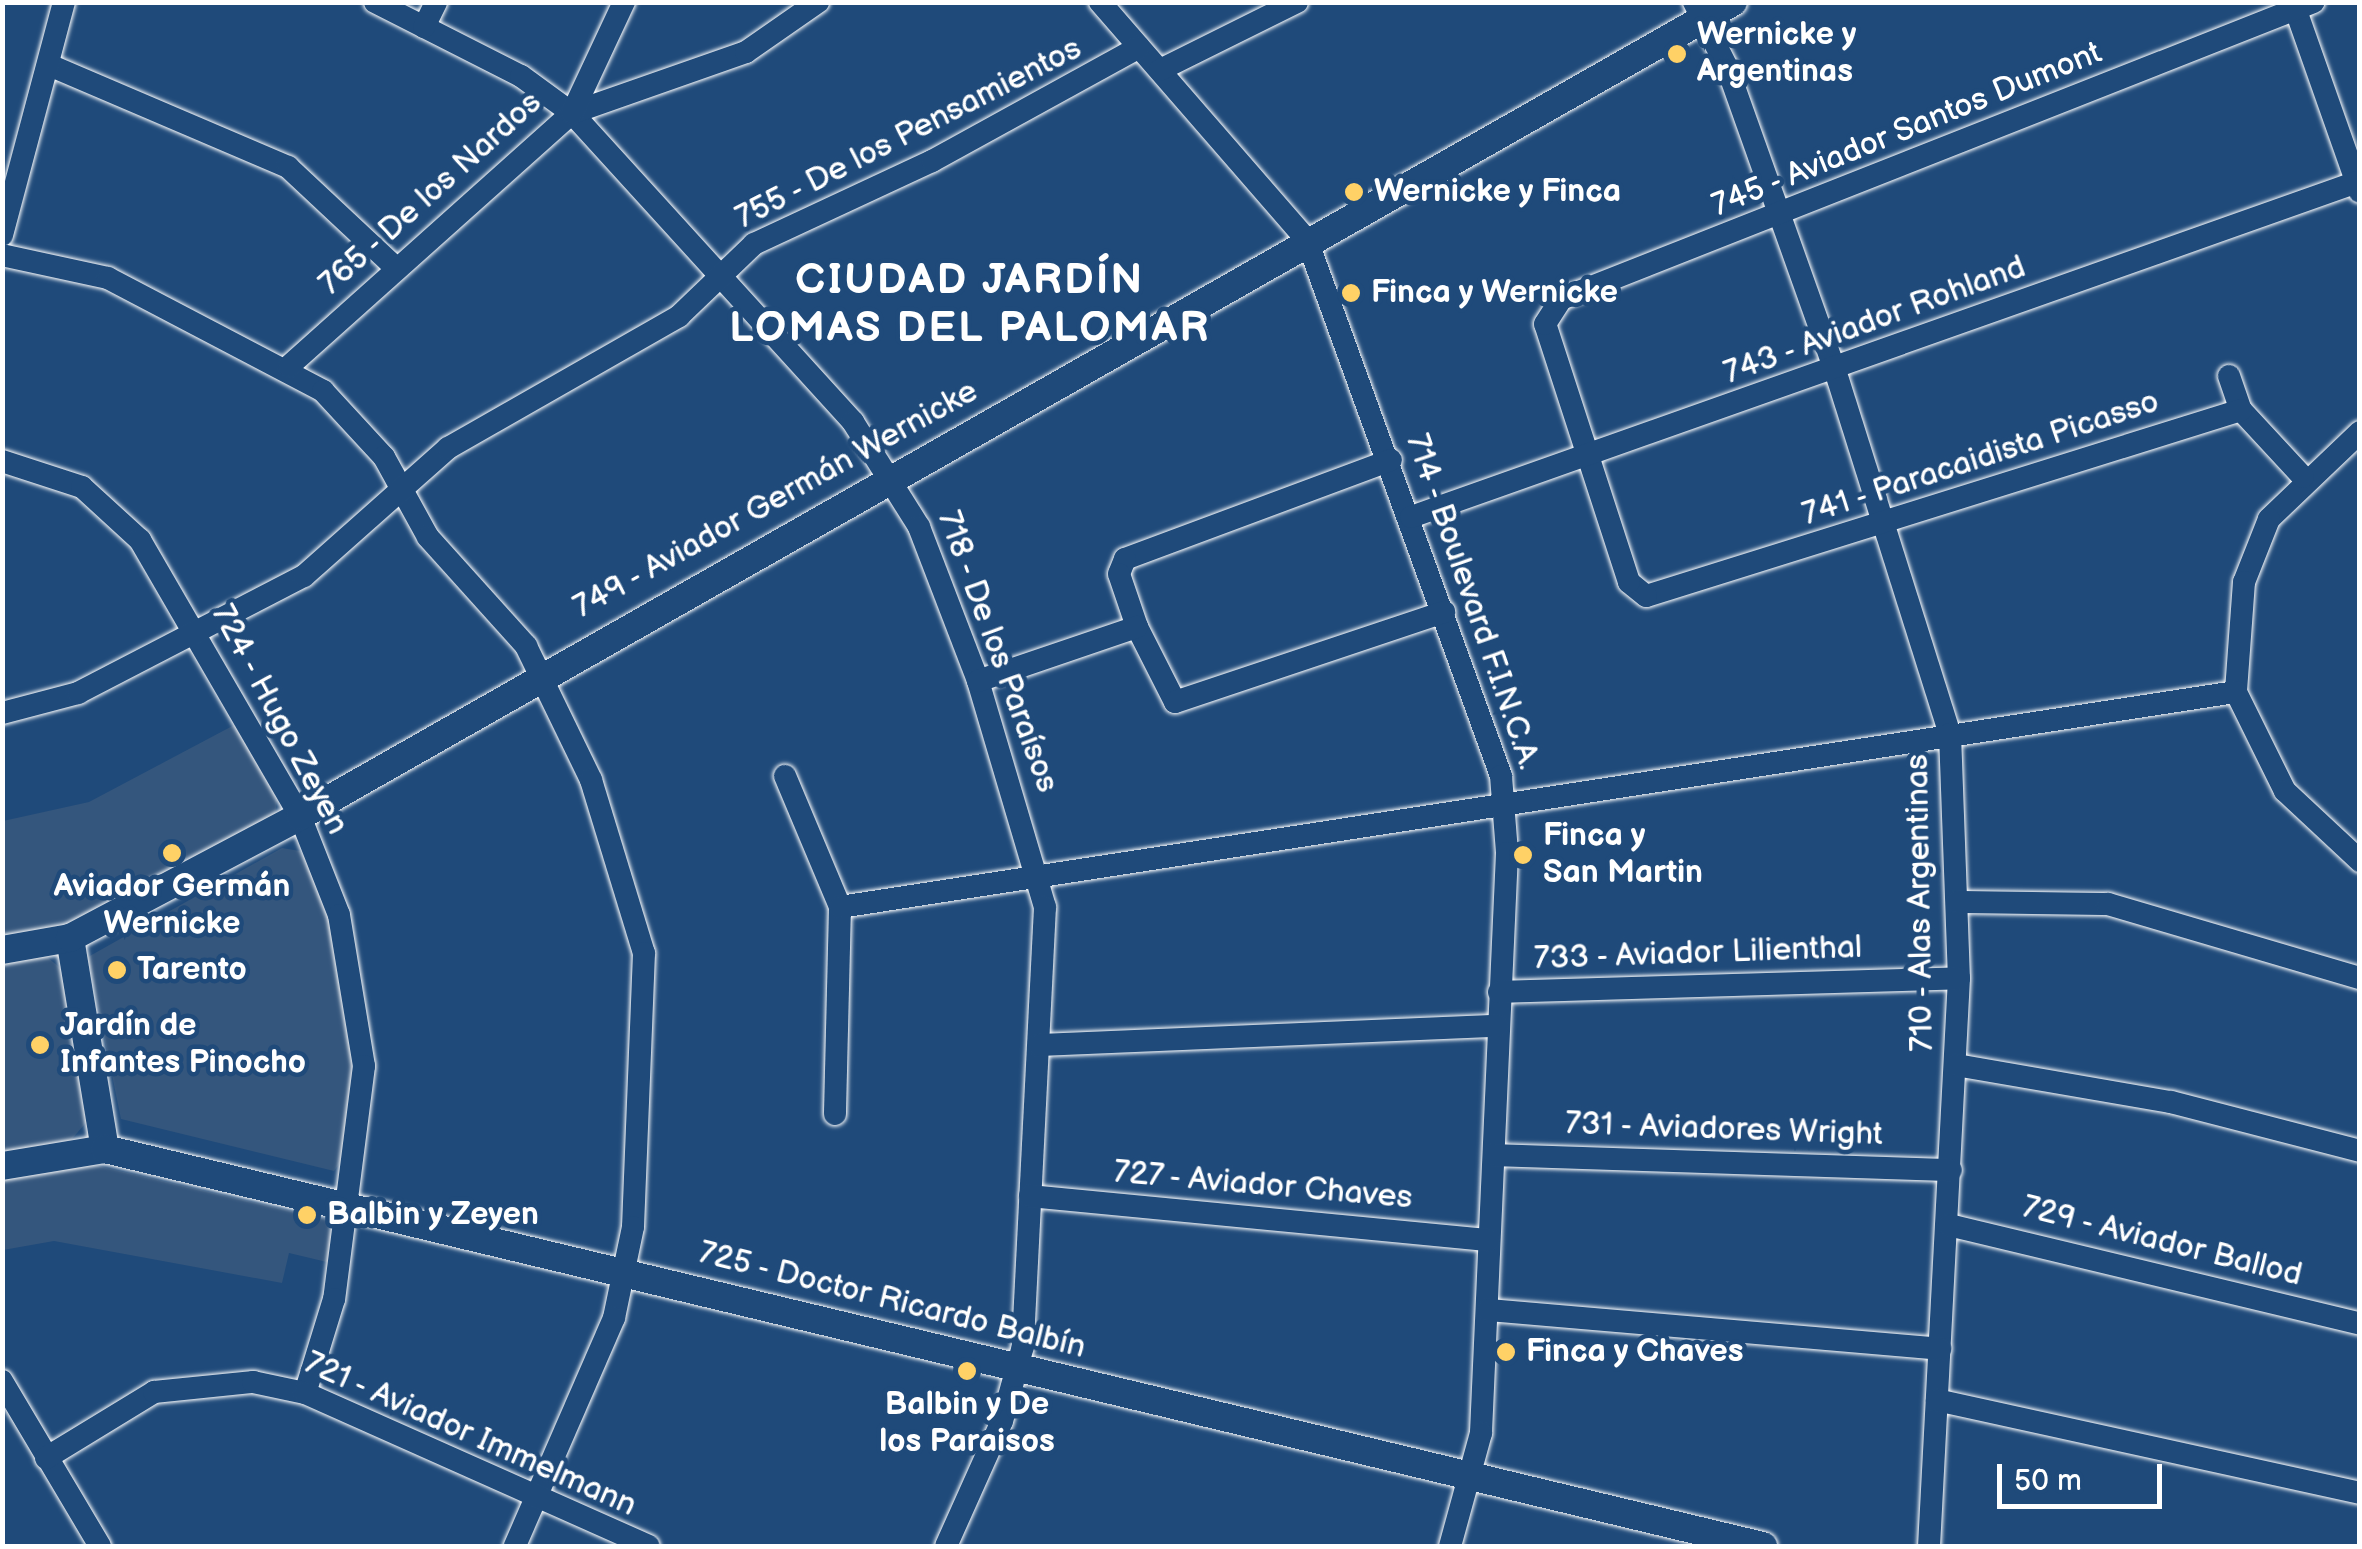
<!DOCTYPE html>
<meta charset="utf-8">
<style>
body{margin:0}
#map{position:relative;width:2362px;height:1549px;overflow:hidden;background:#1f4a7a;font-family:"Balsamiq Sans",sans-serif}
div>[style]{position:absolute}
[style*='--x']{left:calc(var(--x)*1px);top:calc(var(--y)*1px);width:calc(var(--w)*1px);rotate:calc(var(--a)*1deg)}
.built>*{inset:0;background:#34567d}
.roads{filter:drop-shadow(0 0 2px #fff) drop-shadow(0 0 2px #fff)}
.minor>*{height:22px;margin:-11px;padding:0 11px;transform-origin:11px;border-radius:11px;background:#1f4a7a}
.tertiary>*{height:28px;margin:-14px;padding:0 14px;transform-origin:14px;border-radius:14px;background:#1f4a7a}
.dots>*{width:28px;height:28px;translate:-50% -50%;box-sizing:border-box;border:5px solid #1f4a7a;border-radius:50%}
span{translate:-50% -50%;white-space:nowrap;text-align:center;line-height:1.15;-webkit-text-stroke:9px #1f4a7a;paint-order:stroke}
.poi-label{font-size:32px;color:#fff;font-weight:700}
.left{translate:0 -50%;text-align:left}
.street-label{font-size:32px;color:#fff}
.district-label{font-size:42px;color:#fff;font-weight:700;letter-spacing:2.5px}
.frame{position:absolute;inset:0;border:5px solid #fff;pointer-events:none}
.scale{position:absolute;left:1997px;top:1464px;width:165px;height:45px;box-sizing:border-box;border:5px solid #fff;border-top:0;padding-left:12px;font-size:30px;line-height:35px;white-space:nowrap;color:#fff;-webkit-text-stroke:8px #1f4a7a;paint-order:stroke}
</style>
<div id="map">
<div class="built">
<i style="clip-path:polygon(238px 723px,277px 797px,275px 818px,75px 928px,3px 943px,3px 821px,89px 802px)"></i>
<i style="clip-path:polygon(282px 848px,300px 851px,310px 865px,333px 925px,353px 1067px,344px 1157px,334px 1171px,121px 1119px,88px 957px)"></i>
<i style="clip-path:polygon(46px 956px,66px 973px,90px 1118px,71px 1140px,3px 1152px,3px 963px)"></i>
<i style="clip-path:polygon(81px 1162px,325px 1219px,333px 1223px,331px 1263px,289px 1253px,282px 1283px,54px 1241px,3px 1250px,2px 1173px)"></i>
</div>
<div class="roads">
<div class="minor">
<i style="--x:375;--y:2;--w:164;--a:26.9"></i>
<i style="--x:521;--y:76;--w:63;--a:36"></i>
<i style="--x:572;--y:113;--w:418;--a:47.7"></i>
<i style="--x:853;--y:422;--w:124;--a:57.8"></i>
<i style="--x:919;--y:527;--w:165;--a:69"></i>
<i style="--x:978;--y:681;--w:236;--a:73.5"></i>
<i style="--x:1045;--y:907;--w:440;--a:92.9"></i>
<i style="--x:1023;--y:1346;--w:78;--a:105.6"></i>
<i style="--x:1002;--y:1421;--w:137;--a:114.1"></i>
<i style="--x:1100;--y:2;--w:315;--a:49"></i>
<i style="--x:1307;--y:240;--w:570;--a:70.1"></i>
<i style="--x:1501;--y:776;--w:77;--a:85.5"></i>
<i style="--x:1507;--y:853;--w:581;--a:92.57"></i>
<i style="--x:1481;--y:1433;--w:117;--a:105.3"></i>
<i style="--x:1694;--y:2;--w:73;--a:63.1"></i>
<i style="--x:1727;--y:67;--w:322;--a:70.4"></i>
<i style="--x:1835;--y:370;--w:382;--a:72.5"></i>
<i style="--x:1950;--y:734;--w:244;--a:87.9"></i>
<i style="--x:1959;--y:978;--w:569;--a:93.02"></i>
<i style="--x:2293;--y:2;--w:201;--a:70.6"></i>
<i style="--x:424;--y:27;--w:28;--a:-64"></i>
<i style="--x:49;--y:65;--w:260;--a:23.1"></i>
<i style="--x:288;--y:167;--w:146;--a:43.1"></i>
<i style="--x:1160;--y:70;--w:153;--a:-26.4"></i>
<i style="--x:572;--y:113;--w:184;--a:-19.3"></i>
<i style="--x:746;--y:52;--w:88;--a:-34.8"></i>
<i style="--x:2;--y:235;--w:241;--a:-75.1"></i>
<i style="--x:2;--y:255;--w:108;--a:12.2"></i>
<i style="--x:108;--y:278;--w:243;--a:27.7"></i>
<i style="--x:323;--y:391;--w:90;--a:47.3"></i>
<i style="--x:384;--y:457;--w:91;--a:61.2"></i>
<i style="--x:428;--y:537;--w:147;--a:48"></i>
<i style="--x:526;--y:646;--w:149;--a:64.1"></i>
<i style="--x:591;--y:780;--w:181;--a:73"></i>
<i style="--x:644;--y:953;--w:274;--a:92.3"></i>
<i style="--x:633;--y:1227;--w:93;--a:101.8"></i>
<i style="--x:614;--y:1318;--w:249;--a:113.5"></i>
<i style="--x:289;--y:366;--w:380;--a:-41.8"></i>
<i style="--x:572;--y:113;--w:123;--a:-64.9"></i>
<i style="--x:2229;--y:376;--w:36;--a:71"></i>
<i style="--x:2360;--y:432;--w:126;--a:136.3"></i>
<i style="--x:2269;--y:519;--w:68;--a:111.6"></i>
<i style="--x:2244;--y:582;--w:110;--a:94.2"></i>
<i style="--x:2236;--y:692;--w:110;--a:63.7"></i>
<i style="--x:2285;--y:791;--w:103;--a:43"></i>
<i style="--x:1391;--y:460;--w:284;--a:159.6"></i>
<i style="--x:1125;--y:559;--w:16;--a:112"></i>
<i style="--x:1119;--y:574;--w:56;--a:71.2"></i>
<i style="--x:1137;--y:627;--w:84;--a:63.1"></i>
<i style="--x:1175;--y:702;--w:284;--a:-18.5"></i>
<i style="--x:2;--y:461;--w:84;--a:18"></i>
<i style="--x:82;--y:487;--w:79;--a:42.4"></i>
<i style="--x:140;--y:540;--w:319;--a:59.9"></i>
<i style="--x:300;--y:816;--w:106;--a:68.5"></i>
<i style="--x:339;--y:915;--w:153;--a:80.6"></i>
<i style="--x:364;--y:1066;--w:235;--a:97.3"></i>
<i style="--x:334;--y:1299;--w:98;--a:107.1"></i>
<i style="--x:2303;--y:477;--w:91;--a:-132.8"></i>
<i style="--x:2241;--y:410;--w:623;--a:162.64"></i>
<i style="--x:1646;--y:596;--w:22;--a:-141"></i>
<i style="--x:1629;--y:582;--w:271;--a:-108"></i>
<i style="--x:1545;--y:324;--w:30;--a:-57"></i>
<i style="--x:1561;--y:299;--w:809;--a:-21.53"></i>
<i style="--x:1411;--y:517;--w:1007;--a:-19.5"></i>
<i style="--x:978;--y:681;--w:168;--a:-18.8"></i>
<i style="--x:2;--y:713;--w:79;--a:-14.7"></i>
<i style="--x:78;--y:693;--w:254;--a:-27.4"></i>
<i style="--x:304;--y:576;--w:193;--a:-41.6"></i>
<i style="--x:448;--y:448;--w:266;--a:-29.7"></i>
<i style="--x:679;--y:316;--w:104;--a:-43.8"></i>
<i style="--x:754;--y:244;--w:196;--a:-25"></i>
<i style="--x:932;--y:161;--w:236;--a:-28.8"></i>
<i style="--x:785;--y:776;--w:142;--a:67.2"></i>
<i style="--x:840;--y:907;--w:207;--a:91.4"></i>
<i style="--x:1957;--y:902;--w:151;--a:0.8"></i>
<i style="--x:2108;--y:904;--w:263;--a:16.4"></i>
<i style="--x:840;--y:907;--w:1412;--a:-8.76"></i>
<i style="--x:1499;--y:992;--w:460;--a:-1.7"></i>
<i style="--x:1039;--y:1045;--w:459;--a:-2.4"></i>
<i style="--x:1956;--y:1065;--w:218;--a:9.8"></i>
<i style="--x:2171;--y:1102;--w:195;--a:14.5"></i>
<i style="--x:1495;--y:1155;--w:456;--a:1.9"></i>
<i style="--x:1030;--y:1196;--w:461;--a:5.5"></i>
<i style="--x:1949;--y:1225;--w:423;--a:13.5"></i>
<i style="--x:1488;--y:1310;--w:454;--a:4.9"></i>
<i style="--x:2;--y:1381;--w:192;--a:59.3"></i>
<i style="--x:1937;--y:1400;--w:433;--a:12.4"></i>
<i style="--x:46;--y:1458;--w:127;--a:-31.4"></i>
<i style="--x:154;--y:1392;--w:100;--a:-5.8"></i>
<i style="--x:253;--y:1382;--w:53;--a:11.9"></i>
<i style="--x:305;--y:1393;--w:376;--a:24"></i>
</div>
<div class="tertiary">
<i style="--x:70;--y:938;--w:214;--a:80.6"></i>
<i style="--x:2;--y:950;--w:69;--a:-10"></i>
<i style="--x:70;--y:938;--w:260;--a:-27.9"></i>
<i style="--x:300;--y:816;--w:1648;--a:-29.6"></i>
<i style="--x:2;--y:1166;--w:104;--a:-9.4"></i>
<i style="--x:105;--y:1149;--w:1705;--a:13.47"></i>
</div>
</div>
<div class="dots">
<i style="left:1677px;top:54px;background:#ffd166"></i>
<i style="left:1354px;top:192px;background:#ffd166"></i>
<i style="left:1351px;top:293px;background:#ffd166"></i>
<i style="left:172px;top:853px;background:#ffd166"></i>
<i style="left:1523px;top:855px;background:#ffd166"></i>
<i style="left:117px;top:970px;background:#ffd166"></i>
<i style="left:40px;top:1045px;background:#ffd166"></i>
<i style="left:307px;top:1215px;background:#ffd166"></i>
<i style="left:1506px;top:1352px;background:#ffd166"></i>
<i style="left:967px;top:1371px;background:#ffd166"></i>
</div>
<div class="poi-label">
<span class="left" style="left:1697px;top:54px">Wernicke y<br>Argentinas</span>
<span class="left" style="left:1374px;top:192px">Wernicke y Finca</span>
<span class="left" style="left:1371px;top:293px">Finca y Wernicke</span>
<span class="left" style="left:1543px;top:855px">Finca y<br>San Martin</span>
<span style="left:172px;top:906px">Aviador Germán<br>Wernicke</span>
<span class="left" style="left:137px;top:970px">Tarento</span>
<span class="left" style="left:60px;top:1045px">Jardín de<br>Infantes Pinocho</span>
<span class="left" style="left:327px;top:1215px">Balbin y Zeyen</span>
<span class="left" style="left:1526px;top:1352px">Finca y Chaves</span>
<span style="left:967px;top:1424px">Balbin y De<br>los Paraisos</span>
</div>
<div class="street-label">
<span style="left:1907px;top:130px;rotate:-22deg">745 - Aviador Santos Dumont</span>
<span style="left:909px;top:134px;rotate:-27deg">755 - De los Pensamientos</span>
<span style="left:431px;top:194px;rotate:-42deg">765 - De los Nardos</span>
<span style="left:1875px;top:321px;rotate:-20deg">743 - Aviador Rohland</span>
<span style="left:1981px;top:459px;rotate:-18deg">741 - Paracaidista Picasso</span>
<span style="left:776px;top:500px;rotate:-29deg">749 - Aviador Germán Wernicke</span>
<span style="left:1472px;top:602px;rotate:71deg">714 - Boulevard F.I.N.C.A.</span>
<span style="left:997px;top:652px;rotate:70deg">718 - De los Paraísos</span>
<span style="left:279px;top:720px;rotate:62deg">724 - Hugo Zeyen</span>
<span style="left:1921px;top:903px;rotate:-91deg">710 - Alas Argentinas</span>
<span style="left:1698px;top:954px;rotate:-2deg">733 - Aviador Lilienthal</span>
<span style="left:1724px;top:1130px;rotate:2deg">731 - Aviadores Wright</span>
<span style="left:1263px;top:1186px;rotate:5deg">727 - Aviador Chaves</span>
<span style="left:2162px;top:1242px;rotate:14deg">729 - Aviador Ballod</span>
<span style="left:892px;top:1301px;rotate:14deg">725 - Doctor Ricardo Balbín</span>
<span style="left:470px;top:1435px;rotate:24deg">721 - Aviador Immelmann</span>
</div>
<div class="district-label">
<span style="left:970px;top:305px">CIUDAD JARDÍN<br>LOMAS DEL PALOMAR</span>
</div>
<div class="frame"></div>
<div class="scale">50 m</div>
</div>
